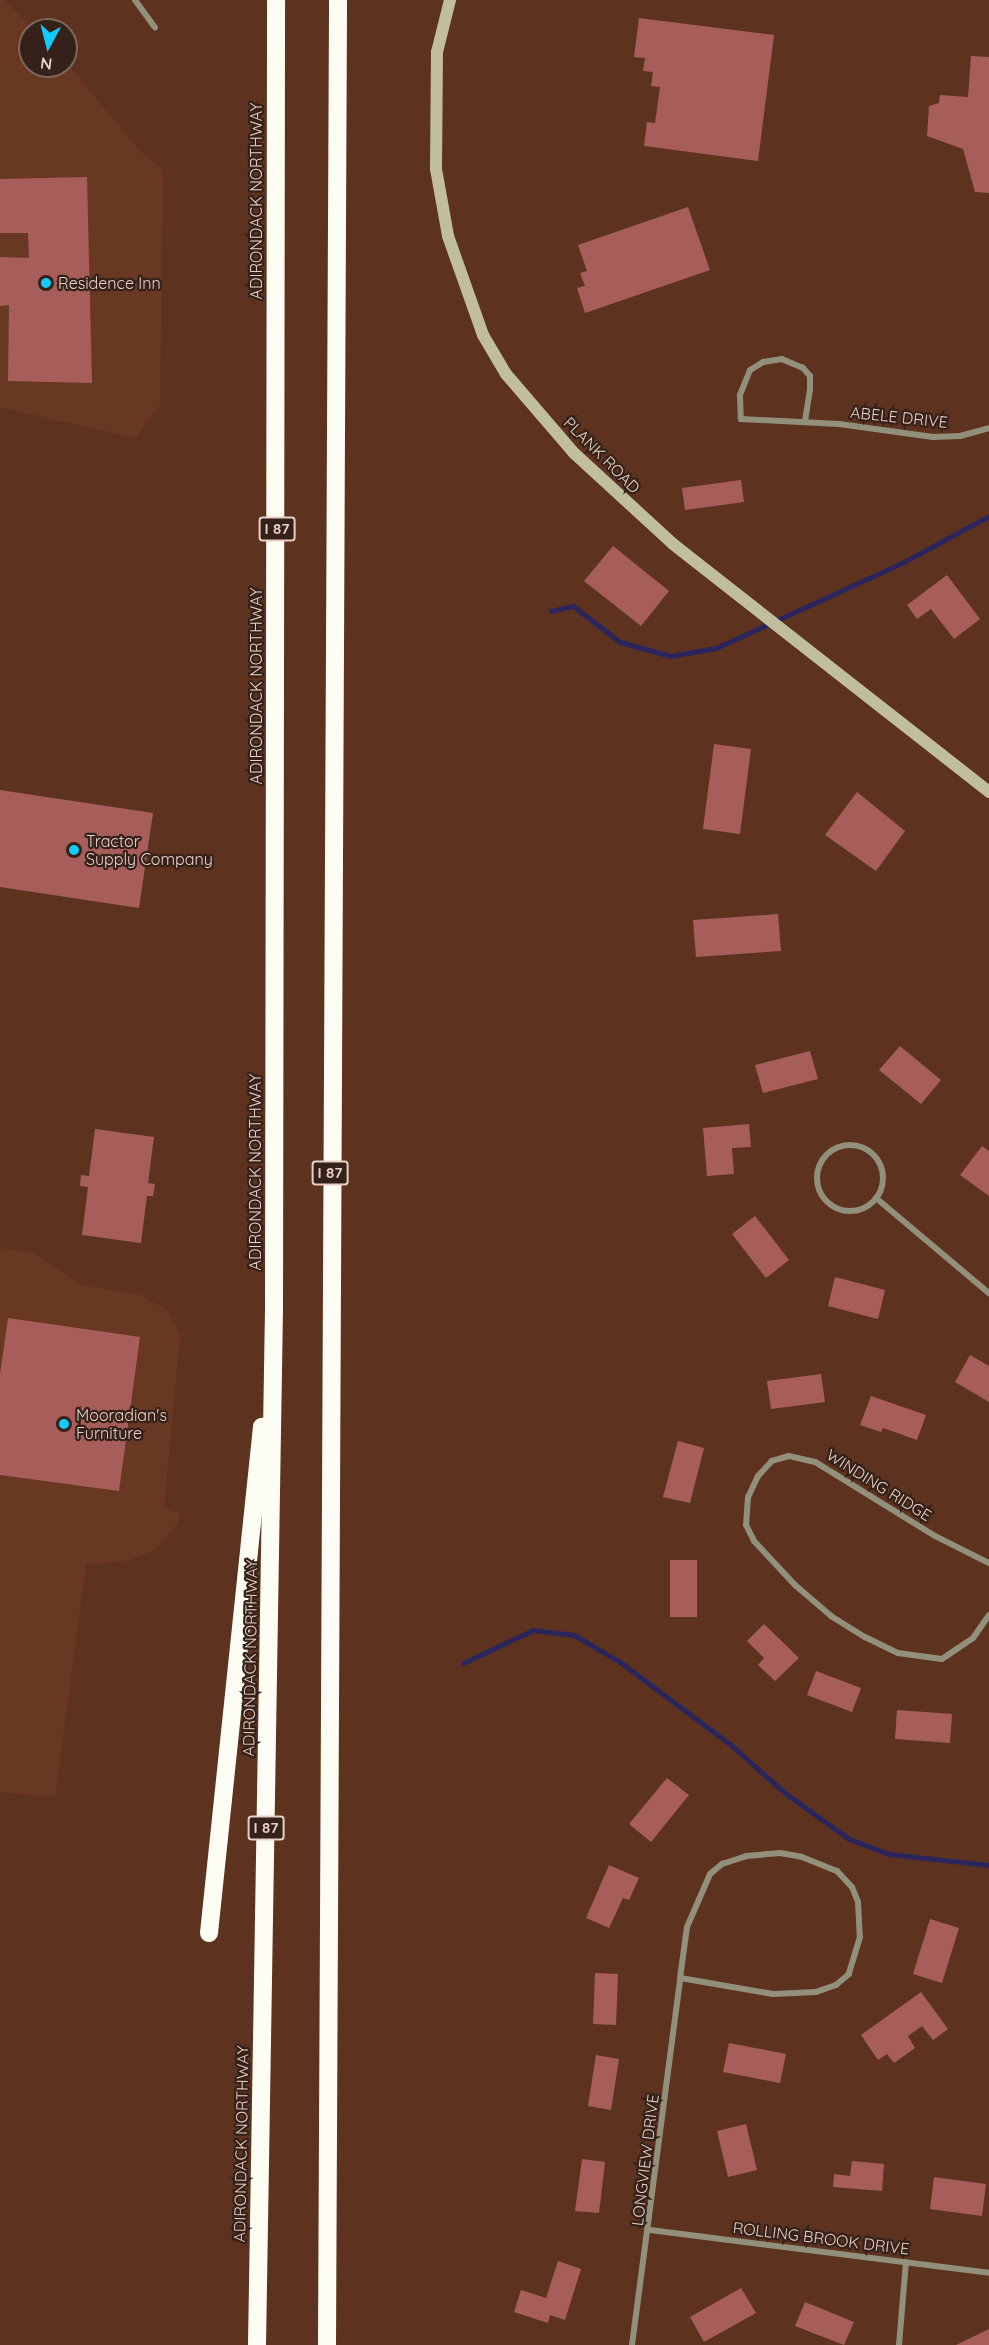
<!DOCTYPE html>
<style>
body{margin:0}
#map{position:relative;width:989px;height:2345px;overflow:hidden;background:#5d3320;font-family:Quicksand,sans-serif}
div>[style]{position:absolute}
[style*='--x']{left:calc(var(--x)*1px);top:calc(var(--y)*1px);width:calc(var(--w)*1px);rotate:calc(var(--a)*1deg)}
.built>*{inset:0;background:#693822}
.stream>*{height:5px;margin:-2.5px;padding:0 2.5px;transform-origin:2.5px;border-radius:2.5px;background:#2b255d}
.building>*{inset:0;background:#a75e5a}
.street>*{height:6px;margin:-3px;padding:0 3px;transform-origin:3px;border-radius:3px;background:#92907b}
.street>.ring{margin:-3px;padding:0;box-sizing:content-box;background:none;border:6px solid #92907b;border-radius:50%}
.secondary>*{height:12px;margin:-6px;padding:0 6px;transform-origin:6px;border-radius:6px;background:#c0be9c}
.highway>*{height:18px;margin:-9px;padding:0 9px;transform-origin:9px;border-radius:9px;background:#fefdf3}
.dots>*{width:16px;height:16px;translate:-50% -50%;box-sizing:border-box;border:3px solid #342119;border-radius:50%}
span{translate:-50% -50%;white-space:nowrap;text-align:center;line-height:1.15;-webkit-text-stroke:4.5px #342119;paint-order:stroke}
.shield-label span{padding:2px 4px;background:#342119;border:2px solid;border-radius:4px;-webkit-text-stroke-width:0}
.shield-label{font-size:15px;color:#eacfc4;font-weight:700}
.street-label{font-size:16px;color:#eacfc4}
.poi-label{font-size:16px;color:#eacfc4}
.left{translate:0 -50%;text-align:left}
.north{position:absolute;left:18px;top:18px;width:60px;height:60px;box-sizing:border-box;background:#342119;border:2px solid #7d675d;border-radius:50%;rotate:187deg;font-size:16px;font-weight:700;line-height:24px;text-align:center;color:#eacfc4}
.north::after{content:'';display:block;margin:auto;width:21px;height:27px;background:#12cafb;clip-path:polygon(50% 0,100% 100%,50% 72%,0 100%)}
</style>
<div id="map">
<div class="built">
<i style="clip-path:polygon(0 0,5px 0,34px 30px,30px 30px,30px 66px,66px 66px,66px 62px,139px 150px,163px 171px,160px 405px,135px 438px,0 407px)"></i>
<i style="clip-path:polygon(0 1248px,33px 1253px,81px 1285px,141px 1295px,168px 1311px,180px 1335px,164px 1507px,180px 1514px,177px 1524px,154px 1551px,127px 1561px,86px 1564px,55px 1797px,0 1792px)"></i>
</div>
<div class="stream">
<i style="--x:551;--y:611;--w:23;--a:-13"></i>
<i style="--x:573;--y:606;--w:59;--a:37.5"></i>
<i style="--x:620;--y:642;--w:52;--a:15.6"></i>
<i style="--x:670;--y:656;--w:47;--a:-9.9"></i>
<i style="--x:716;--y:648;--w:205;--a:-24.6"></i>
<i style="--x:902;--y:563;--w:99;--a:-28.4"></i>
<i style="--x:463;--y:1663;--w:77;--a:-25.2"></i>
<i style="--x:533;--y:1630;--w:41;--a:7"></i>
<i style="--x:574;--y:1635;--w:53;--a:30.4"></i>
<i style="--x:620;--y:1662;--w:139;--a:36.8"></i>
<i style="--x:731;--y:1745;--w:72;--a:41.6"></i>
<i style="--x:785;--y:1793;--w:79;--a:35.7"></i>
<i style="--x:849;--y:1839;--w:43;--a:20.6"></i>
<i style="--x:889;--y:1854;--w:101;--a:6.3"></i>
</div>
<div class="building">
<i style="clip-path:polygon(639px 18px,774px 35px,758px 161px,644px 146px,647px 122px,655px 123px,660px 87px,651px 86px,653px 72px,643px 71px,645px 58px,634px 57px)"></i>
<i style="clip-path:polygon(971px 56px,989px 57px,989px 193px,975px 192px,963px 149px,927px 136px,929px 106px,939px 103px,940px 95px,968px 97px)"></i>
<i style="clip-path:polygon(87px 177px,92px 383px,8px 381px,9px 305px,0 306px,0 257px,29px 258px,28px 233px,0 233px,0 179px)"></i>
<i style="clip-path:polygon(688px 207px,710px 270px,585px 313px,577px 288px,585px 286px,580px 273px,587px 271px,578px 245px)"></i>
<i style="clip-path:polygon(741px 480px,744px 502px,685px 510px,682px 488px)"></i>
<i style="clip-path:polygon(613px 546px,669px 591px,641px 626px,584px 581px)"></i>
<i style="clip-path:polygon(947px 575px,980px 619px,954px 639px,931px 609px,917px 619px,907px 605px)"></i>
<i style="clip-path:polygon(714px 744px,751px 749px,740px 834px,703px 829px)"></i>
<i style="clip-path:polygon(0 790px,153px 813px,139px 908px,0 887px)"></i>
<i style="clip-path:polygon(857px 792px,905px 831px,876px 871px,825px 835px)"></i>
<i style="clip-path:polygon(778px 914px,781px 951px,696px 957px,693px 920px)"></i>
<i style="clip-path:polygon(900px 1046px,941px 1080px,921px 1104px,879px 1070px)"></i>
<i style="clip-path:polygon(810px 1051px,818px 1079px,763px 1093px,755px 1065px)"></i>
<i style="clip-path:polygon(749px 1124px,751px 1147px,732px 1148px,734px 1174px,707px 1176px,703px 1128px)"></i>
<i style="clip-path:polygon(95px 1129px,154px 1137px,148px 1183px,155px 1184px,153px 1196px,147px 1196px,141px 1243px,82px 1235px,88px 1187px,80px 1186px,81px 1175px,89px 1176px)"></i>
<i style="clip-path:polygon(982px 1146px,989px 1151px,989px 1196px,960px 1175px)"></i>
<i style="clip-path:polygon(755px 1216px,789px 1260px,766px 1278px,732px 1234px)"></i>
<i style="clip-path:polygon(835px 1277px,885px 1290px,878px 1319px,828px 1306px)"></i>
<i style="clip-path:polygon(8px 1318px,140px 1337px,119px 1491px,0 1475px,0 1374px)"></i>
<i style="clip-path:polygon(970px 1355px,989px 1366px,989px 1402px,955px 1382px)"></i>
<i style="clip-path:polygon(821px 1374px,825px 1402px,771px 1409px,767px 1381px)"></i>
<i style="clip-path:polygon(871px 1396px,926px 1415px,917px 1440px,883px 1428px,881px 1432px,860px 1425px)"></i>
<i style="clip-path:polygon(678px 1441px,704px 1448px,690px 1503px,663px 1497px)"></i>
<i style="clip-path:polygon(670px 1560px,697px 1560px,697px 1617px,670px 1617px)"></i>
<i style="clip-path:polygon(764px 1624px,799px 1658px,775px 1681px,758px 1665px,764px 1658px,747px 1641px)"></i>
<i style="clip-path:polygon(816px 1671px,861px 1688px,852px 1712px,807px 1695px)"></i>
<i style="clip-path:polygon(897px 1710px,952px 1714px,950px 1743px,895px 1739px)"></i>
<i style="clip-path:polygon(667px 1778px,689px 1795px,651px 1842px,629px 1824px)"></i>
<i style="clip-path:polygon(609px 1865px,639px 1878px,629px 1900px,623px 1898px,609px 1928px,586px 1918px)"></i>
<i style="clip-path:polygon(930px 1919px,959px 1928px,942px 1983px,913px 1974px)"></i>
<i style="clip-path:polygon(595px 1973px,618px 1974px,616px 2025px,593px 2024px)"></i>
<i style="clip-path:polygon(921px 1992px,948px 2029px,933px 2040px,922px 2026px,908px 2036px,915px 2048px,894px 2063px,887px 2054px,878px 2060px,861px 2035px)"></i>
<i style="clip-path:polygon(729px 2043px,786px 2054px,780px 2083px,723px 2072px)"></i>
<i style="clip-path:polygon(596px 2055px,619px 2059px,611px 2110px,588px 2106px)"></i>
<i style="clip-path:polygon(746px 2124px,757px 2170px,728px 2177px,717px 2131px)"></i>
<i style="clip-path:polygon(582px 2159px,605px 2162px,599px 2213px,575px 2211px)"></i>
<i style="clip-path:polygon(852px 2161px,884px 2164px,882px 2191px,833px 2187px,834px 2174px,850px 2176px)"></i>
<i style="clip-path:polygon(934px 2177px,986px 2184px,982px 2216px,930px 2209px)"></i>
<i style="clip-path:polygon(558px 2261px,581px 2269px,565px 2320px,550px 2315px,548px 2323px,514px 2312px,521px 2290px,546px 2298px)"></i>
<i style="clip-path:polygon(741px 2288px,756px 2313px,704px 2342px,690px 2317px)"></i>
<i style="clip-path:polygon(805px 2302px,854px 2322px,844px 2345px,795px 2326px)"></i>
<i style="clip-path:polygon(989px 2329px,989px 2345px,956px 2345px)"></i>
</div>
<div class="street">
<i style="--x:135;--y:0;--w:34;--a:54"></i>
<i style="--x:805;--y:421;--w:33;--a:-81"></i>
<i style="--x:810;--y:388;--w:12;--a:-90"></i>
<i style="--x:810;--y:376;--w:11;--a:-131"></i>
<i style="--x:803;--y:368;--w:23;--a:-157"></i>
<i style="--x:782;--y:359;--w:19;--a:171"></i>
<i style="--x:763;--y:362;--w:15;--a:148"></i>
<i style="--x:750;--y:370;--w:27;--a:112"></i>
<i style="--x:740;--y:395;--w:24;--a:88"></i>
<i style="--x:741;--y:419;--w:98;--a:2.9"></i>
<i style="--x:839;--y:424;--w:95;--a:7.9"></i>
<i style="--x:933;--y:437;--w:27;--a:-2"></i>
<i style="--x:960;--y:436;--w:30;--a:-15"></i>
<i class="ring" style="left:817px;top:1145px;width:60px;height:60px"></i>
<i style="--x:876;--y:1198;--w:148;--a:40.1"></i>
<i style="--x:989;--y:1563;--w:60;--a:-153.4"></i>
<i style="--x:935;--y:1536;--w:141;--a:-148.3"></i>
<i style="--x:815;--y:1462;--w:27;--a:-167"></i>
<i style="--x:789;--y:1456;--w:18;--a:164"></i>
<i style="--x:772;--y:1461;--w:21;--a:133"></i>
<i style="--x:758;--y:1476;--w:23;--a:115"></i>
<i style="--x:748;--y:1497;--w:28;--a:94"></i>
<i style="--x:746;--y:1525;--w:18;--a:63"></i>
<i style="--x:754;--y:1541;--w:60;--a:47"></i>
<i style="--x:795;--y:1585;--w:48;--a:40.7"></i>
<i style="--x:831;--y:1616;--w:40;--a:32"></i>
<i style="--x:865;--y:1637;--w:37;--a:26"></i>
<i style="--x:898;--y:1653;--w:44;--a:7.8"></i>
<i style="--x:942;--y:1659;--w:37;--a:-34"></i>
<i style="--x:973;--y:1638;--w:28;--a:-55"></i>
<i style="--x:780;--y:1853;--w:22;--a:10"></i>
<i style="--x:802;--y:1857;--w:38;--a:22"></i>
<i style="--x:837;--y:1871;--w:22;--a:47"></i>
<i style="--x:852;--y:1887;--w:16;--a:68"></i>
<i style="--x:858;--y:1902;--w:35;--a:87"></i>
<i style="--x:860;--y:1937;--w:39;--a:107"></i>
<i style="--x:849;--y:1974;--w:17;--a:140"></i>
<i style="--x:836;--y:1985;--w:21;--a:161"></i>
<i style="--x:816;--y:1992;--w:43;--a:177.3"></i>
<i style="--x:773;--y:1994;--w:94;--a:-170.2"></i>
<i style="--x:680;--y:1978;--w:51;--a:-82.2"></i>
<i style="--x:687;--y:1927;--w:58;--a:-66.5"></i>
<i style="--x:710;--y:1874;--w:16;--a:-40"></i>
<i style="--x:722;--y:1864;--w:25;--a:-18"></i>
<i style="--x:746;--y:1856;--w:34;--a:-5"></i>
<i style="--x:650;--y:2230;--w:342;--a:7.2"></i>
<i style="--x:632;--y:2345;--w:370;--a:-82.5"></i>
<i style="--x:899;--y:2345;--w:83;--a:-85.2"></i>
</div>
<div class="secondary">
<i style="--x:450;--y:0;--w:54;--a:104"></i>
<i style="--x:437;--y:52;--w:117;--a:90.5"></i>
<i style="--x:436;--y:169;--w:68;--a:79.8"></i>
<i style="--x:448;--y:236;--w:105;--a:70.5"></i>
<i style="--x:483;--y:335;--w:45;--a:59.5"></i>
<i style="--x:506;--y:374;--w:104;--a:49.3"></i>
<i style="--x:574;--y:453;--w:134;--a:42.6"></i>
<i style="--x:673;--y:544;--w:402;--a:38.1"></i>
</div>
<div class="highway">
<i style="--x:209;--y:1933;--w:509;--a:-84.02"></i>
<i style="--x:257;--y:2345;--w:1033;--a:-89.06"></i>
<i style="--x:274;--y:1312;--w:1312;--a:-89.91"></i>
<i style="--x:327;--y:2345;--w:2345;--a:-89.73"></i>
</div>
<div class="dots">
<i style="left:46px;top:283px;background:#12cafb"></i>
<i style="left:74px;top:850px;background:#12cafb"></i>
<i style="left:64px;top:1424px;background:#12cafb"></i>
</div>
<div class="shield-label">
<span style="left:277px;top:529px">I 87</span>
<span style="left:330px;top:1173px">I 87</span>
<span style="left:266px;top:1828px">I 87</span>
</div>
<div class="street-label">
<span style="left:256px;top:201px;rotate:-90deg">ADIRONDACK NORTHWAY</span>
<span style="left:899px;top:417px;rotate:6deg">ABELE DRIVE</span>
<span style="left:602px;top:455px;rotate:45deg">PLANK ROAD</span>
<span style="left:256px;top:686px;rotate:-90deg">ADIRONDACK NORTHWAY</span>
<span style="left:255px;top:1172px;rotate:-90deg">ADIRONDACK NORTHWAY</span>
<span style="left:879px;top:1485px;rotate:32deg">WINDING RIDGE</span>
<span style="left:250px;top:1658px;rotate:-89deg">ADIRONDACK NORTHWAY</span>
<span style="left:241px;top:2144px;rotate:-89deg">ADIRONDACK NORTHWAY</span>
<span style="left:645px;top:2160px;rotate:-83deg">LONGVIEW DRIVE</span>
<span style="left:821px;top:2238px;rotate:7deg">ROLLING BROOK DRIVE</span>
</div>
<div class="poi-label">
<span class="left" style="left:58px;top:283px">Residence Inn</span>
<span class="left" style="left:86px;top:850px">Tractor<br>Supply Company</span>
<span class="left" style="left:76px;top:1424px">Mooradian's<br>Furniture</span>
</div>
<div class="north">N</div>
</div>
